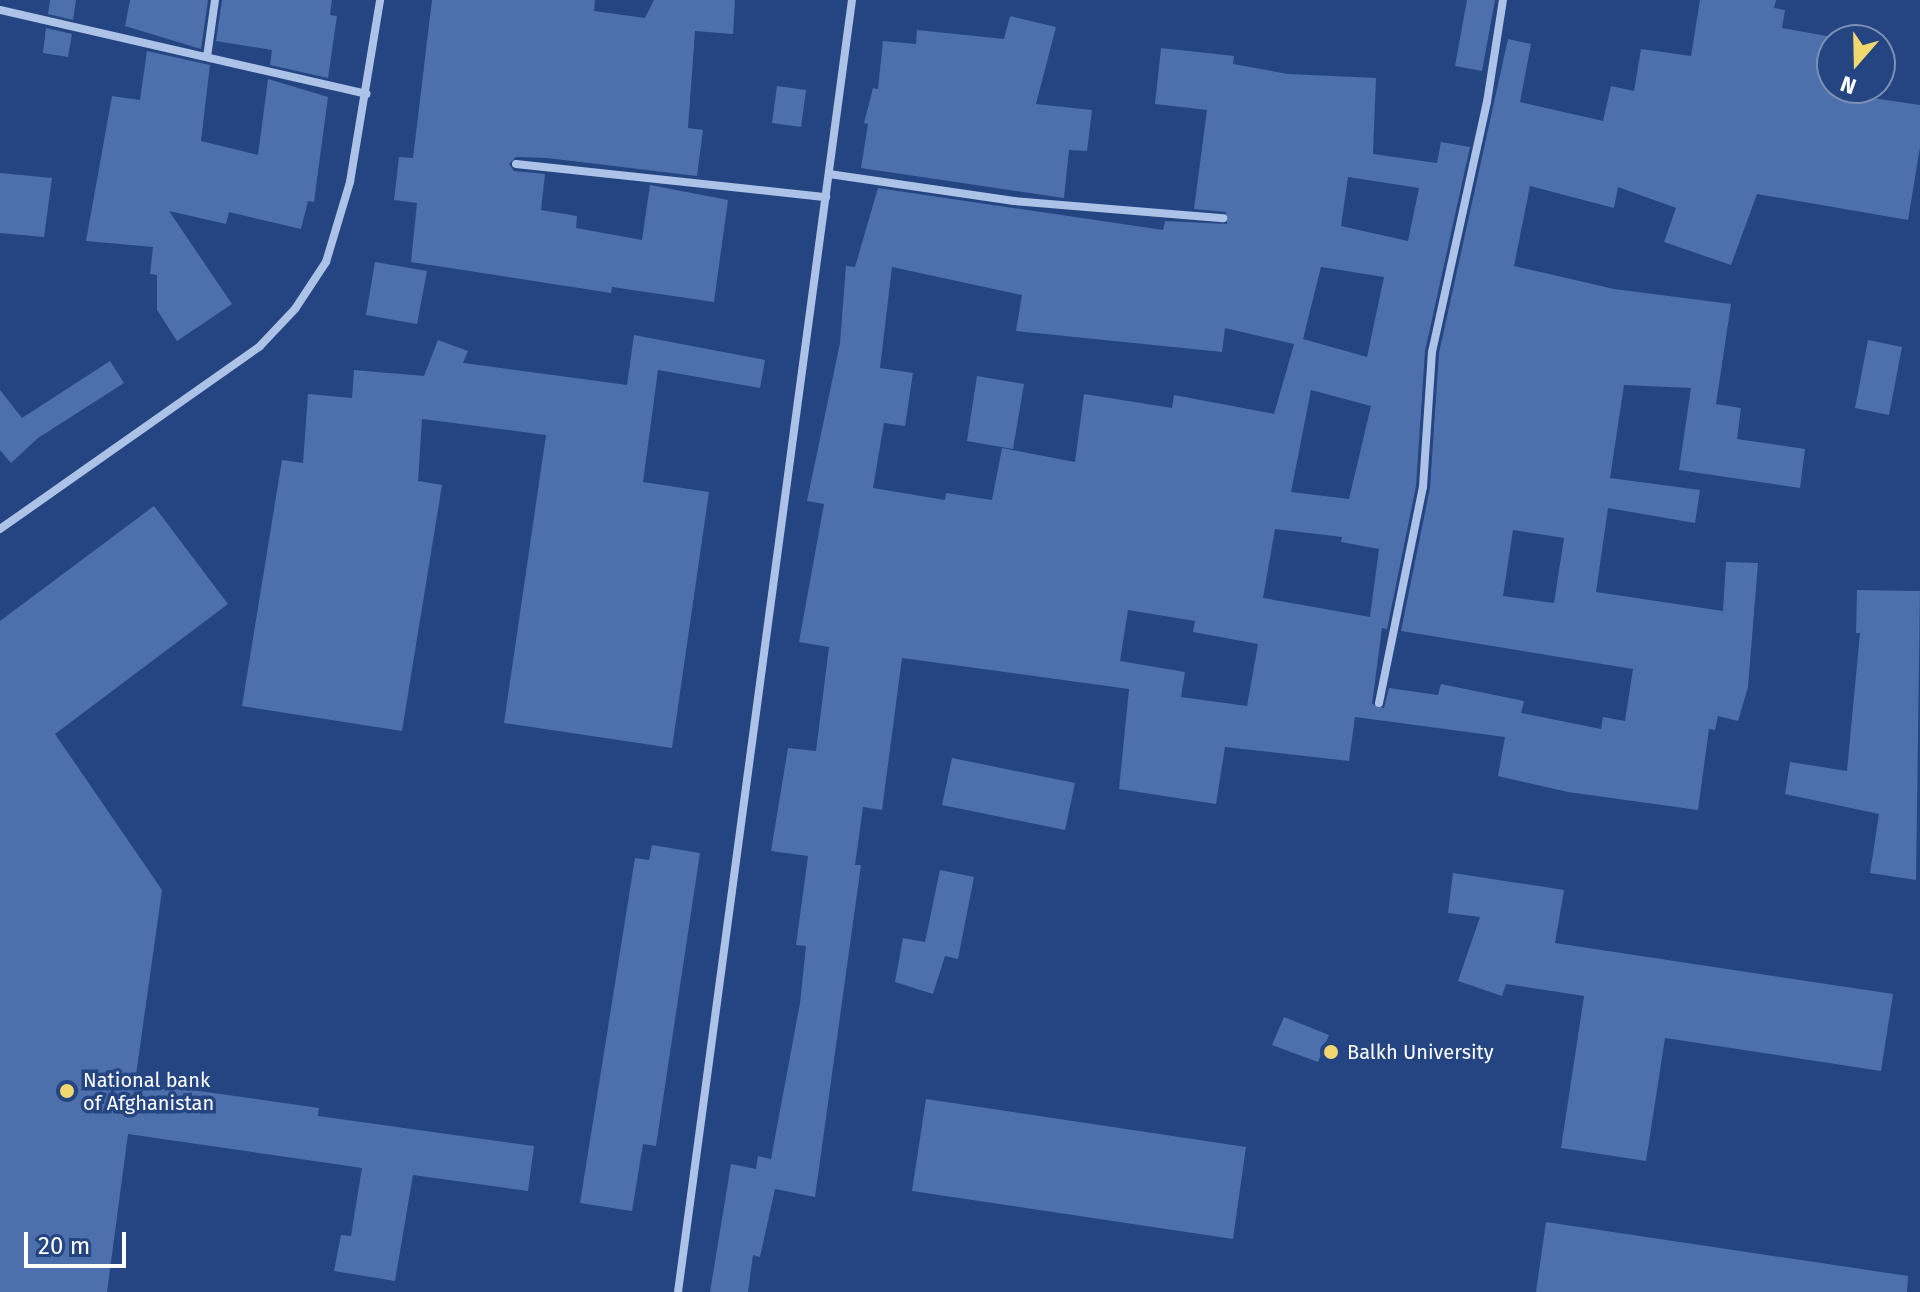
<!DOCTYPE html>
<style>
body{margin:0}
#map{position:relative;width:1920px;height:1292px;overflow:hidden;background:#254582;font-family:"Fira Sans",sans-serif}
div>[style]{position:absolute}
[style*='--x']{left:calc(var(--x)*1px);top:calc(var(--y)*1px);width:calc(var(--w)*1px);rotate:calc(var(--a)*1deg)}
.building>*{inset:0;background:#4d6fab}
.street>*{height:8px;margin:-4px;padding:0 4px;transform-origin:4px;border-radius:4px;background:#acc2e7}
.dots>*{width:22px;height:22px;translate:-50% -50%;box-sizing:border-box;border:4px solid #254582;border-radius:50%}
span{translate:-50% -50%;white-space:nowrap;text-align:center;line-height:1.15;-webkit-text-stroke:7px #254582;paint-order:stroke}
.poi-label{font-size:20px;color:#fff}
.left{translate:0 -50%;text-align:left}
.north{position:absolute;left:1816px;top:24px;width:80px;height:80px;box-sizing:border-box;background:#254582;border:2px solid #7c8fb4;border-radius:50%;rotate:200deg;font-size:22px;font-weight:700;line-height:32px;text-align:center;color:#fff}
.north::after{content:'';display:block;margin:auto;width:28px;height:36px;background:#f1d770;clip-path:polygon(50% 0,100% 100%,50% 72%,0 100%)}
.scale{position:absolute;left:24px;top:1232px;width:102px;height:36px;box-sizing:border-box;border:4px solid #fff;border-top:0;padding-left:10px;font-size:24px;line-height:28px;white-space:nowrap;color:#fff;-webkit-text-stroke:6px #254582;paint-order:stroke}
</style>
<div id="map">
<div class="building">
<i style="clip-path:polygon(50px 0,76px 0,73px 20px,48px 14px)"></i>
<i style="clip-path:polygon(130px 0,208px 0,201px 49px,125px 26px)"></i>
<i style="clip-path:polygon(222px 0,332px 0,330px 15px,337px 16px,328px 78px,270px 65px,272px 50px,216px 41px)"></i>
<i style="clip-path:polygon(432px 0,595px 0,594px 11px,645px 18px,654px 0,735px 0,733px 34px,695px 31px,688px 128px,703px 130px,697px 176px,547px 158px,516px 157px,509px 164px,514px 171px,545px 174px,541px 210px,577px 216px,576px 228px,642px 240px,650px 185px,728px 200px,714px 302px,612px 287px,611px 293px,411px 262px,417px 203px,394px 200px,399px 157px,413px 158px)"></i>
<i style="clip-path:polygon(1467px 0,1495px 0,1482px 71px,1455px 66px)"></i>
<i style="clip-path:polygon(evenodd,1700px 0,1776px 0,1774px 8px,1785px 10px,1782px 28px,1832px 37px,1832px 92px,1920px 105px,1920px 147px,1908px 220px,1757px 194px,1731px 265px,1664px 242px,1676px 208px,1618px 187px,1614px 208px,1530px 186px,1514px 266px,1614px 289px,1731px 304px,1716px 404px,1741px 408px,1737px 439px,1805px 449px,1800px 488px,1679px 470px,1691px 388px,1624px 385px,1610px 478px,1700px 490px,1695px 523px,1608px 508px,1596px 592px,1723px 611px,1726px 562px,1758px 563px,1748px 687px,1738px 721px,1718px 716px,1715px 730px,1709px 729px,1698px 810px,1568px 792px,1498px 776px,1505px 737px,1355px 717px,1349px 761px,1225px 747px,1216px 804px,1119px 789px,1129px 689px,902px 658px,882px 810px,863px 807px,855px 865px,861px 865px,815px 1197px,775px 1189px,760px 1257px,753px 1255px,748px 1292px,710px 1292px,731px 1164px,756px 1169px,758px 1156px,771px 1159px,800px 1003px,806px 946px,796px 945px,808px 856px,771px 851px,788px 748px,816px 751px,829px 647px,799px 642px,824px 504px,807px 501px,840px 343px,846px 266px,855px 267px,878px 188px,1163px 230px,1165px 221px,1227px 224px,1226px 212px,1194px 209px,1207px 110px,1155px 104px,1161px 48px,1234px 56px,1233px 64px,1288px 74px,1376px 78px,1373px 154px,1437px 163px,1441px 142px,1470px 147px,1425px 351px,1416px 486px,1387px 629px,1382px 628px,1372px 704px,1384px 708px,1389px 688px,1438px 695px,1441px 684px,1524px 701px,1521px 713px,1601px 729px,1603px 717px,1625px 721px,1633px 669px,1401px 631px,1430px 488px,1439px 353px,1508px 39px,1531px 44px,1520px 102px,1603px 121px,1611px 86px,1634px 91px,1641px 49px,1691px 56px,1700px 0,1348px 177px,1419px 188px,1408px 241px,1341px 226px,1348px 177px,1700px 0,892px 267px,1022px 295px,1016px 331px,1222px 352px,1225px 328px,1294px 344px,1274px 414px,1174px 395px,1172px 408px,1084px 394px,1075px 462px,1002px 448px,992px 500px,946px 493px,945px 500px,873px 488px,884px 423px,905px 426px,913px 373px,880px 368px,892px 267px,1700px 0,1321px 267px,1384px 277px,1367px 357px,1303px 339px,1321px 267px,1700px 0,1311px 390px,1371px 406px,1349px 499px,1291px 492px,1311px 390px,1700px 0,1275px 529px,1342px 537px,1341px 542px,1379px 549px,1370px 617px,1263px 598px,1275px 529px,1700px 0,1513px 530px,1564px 538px,1554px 603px,1503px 596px,1513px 530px,1700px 0,1128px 610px,1195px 621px,1193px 632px,1258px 644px,1247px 706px,1181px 697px,1185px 672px,1120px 661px,1128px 610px)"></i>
<i style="clip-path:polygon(1010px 16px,1056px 27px,1036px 104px,1092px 110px,1087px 151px,1069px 150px,1064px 198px,861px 168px,868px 124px,864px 123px,873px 88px,878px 89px,883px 41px,916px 44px,917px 30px,1004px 39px)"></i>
<i style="clip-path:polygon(46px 28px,72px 34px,68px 57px,43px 53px)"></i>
<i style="clip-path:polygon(147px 51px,210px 65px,201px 141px,258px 155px,268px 79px,328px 97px,314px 202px,308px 201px,301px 229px,229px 212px,226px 224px,169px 211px,232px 304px,177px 341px,157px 310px,157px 275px,150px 274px,153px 247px,86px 241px,112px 96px,140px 100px)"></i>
<i style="clip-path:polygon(777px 86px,806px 90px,801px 127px,772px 123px)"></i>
<i style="clip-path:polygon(0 173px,52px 178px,44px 237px,0 233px)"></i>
<i style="clip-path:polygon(375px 262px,427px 271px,417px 324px,366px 315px)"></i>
<i style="clip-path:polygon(634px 335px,765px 360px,760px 388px,658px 370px,643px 482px,709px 492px,672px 748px,504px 723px,546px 435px,422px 419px,418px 481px,442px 485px,402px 731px,242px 706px,282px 460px,303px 463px,308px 394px,352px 398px,354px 370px,424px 376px,438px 340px,468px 351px,463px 363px,627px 385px)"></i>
<i style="clip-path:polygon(1868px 340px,1902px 347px,1889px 415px,1855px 408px)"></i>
<i style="clip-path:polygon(110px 361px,124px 383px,38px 438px,11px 463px,0 450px,0 390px,22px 418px)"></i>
<i style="clip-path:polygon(977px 376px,1024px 384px,1013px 449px,967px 441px)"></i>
<i style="clip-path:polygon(154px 506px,228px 604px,55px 734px,162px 890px,135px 1082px,319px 1108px,318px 1116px,534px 1146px,528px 1191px,413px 1175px,395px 1281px,334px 1271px,341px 1235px,351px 1236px,362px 1168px,128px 1134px,107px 1292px,0 1292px,0 621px)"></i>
<i style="clip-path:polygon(1857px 590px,1920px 591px,1916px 880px,1870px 873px,1879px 814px,1785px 794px,1790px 762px,1847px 771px,1860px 633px,1856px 633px)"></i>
<i style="clip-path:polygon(952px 758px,1075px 783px,1065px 830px,942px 805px)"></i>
<i style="clip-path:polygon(652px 845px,700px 853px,656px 1146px,643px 1144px,632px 1211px,580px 1203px,635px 858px,649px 860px)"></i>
<i style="clip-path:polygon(940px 870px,974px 877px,958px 959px,945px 956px,933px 994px,895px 982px,903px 938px,925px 942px)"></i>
<i style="clip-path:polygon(1453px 873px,1564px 890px,1555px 943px,1893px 994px,1881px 1071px,1665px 1038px,1646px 1161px,1561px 1148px,1584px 996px,1506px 984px,1502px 996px,1458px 981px,1480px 917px,1448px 913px)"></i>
<i style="clip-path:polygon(1284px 1017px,1329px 1035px,1318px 1062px,1272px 1045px)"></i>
<i style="clip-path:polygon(926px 1099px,1246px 1147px,1233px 1239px,912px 1191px)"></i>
<i style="clip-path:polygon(1546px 1222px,1908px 1276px,1907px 1292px,1536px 1292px)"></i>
</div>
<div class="street">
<i style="--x:0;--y:10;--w:376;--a:12.9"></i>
<i style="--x:207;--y:57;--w:58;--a:-82"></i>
<i style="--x:516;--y:164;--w:312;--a:6.1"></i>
<i style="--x:829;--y:174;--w:187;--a:8.3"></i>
<i style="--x:1014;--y:201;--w:210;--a:4.7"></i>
<i style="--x:0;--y:529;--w:318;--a:-35.1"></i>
<i style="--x:260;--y:346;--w:51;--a:-46.6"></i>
<i style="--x:295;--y:309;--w:56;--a:-56.6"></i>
<i style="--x:326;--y:262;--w:84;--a:-73.3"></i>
<i style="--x:350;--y:182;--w:184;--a:-80.6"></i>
<i style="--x:1379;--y:703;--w:220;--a:-78.5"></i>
<i style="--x:1423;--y:487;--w:135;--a:-86.2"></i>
<i style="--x:1432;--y:352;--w:256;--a:-77.6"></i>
<i style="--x:1487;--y:102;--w:103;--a:-81.1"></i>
<i style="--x:678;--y:1292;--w:1304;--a:-82.33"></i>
</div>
<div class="dots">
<i style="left:1331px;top:1052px;background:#f1d770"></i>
<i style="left:67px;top:1091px;background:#f1d770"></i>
</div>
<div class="poi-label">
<span class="left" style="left:1347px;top:1052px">Balkh University</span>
<span class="left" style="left:83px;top:1092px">National bank<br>of Afghanistan</span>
</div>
<div class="north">N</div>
<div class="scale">20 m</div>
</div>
